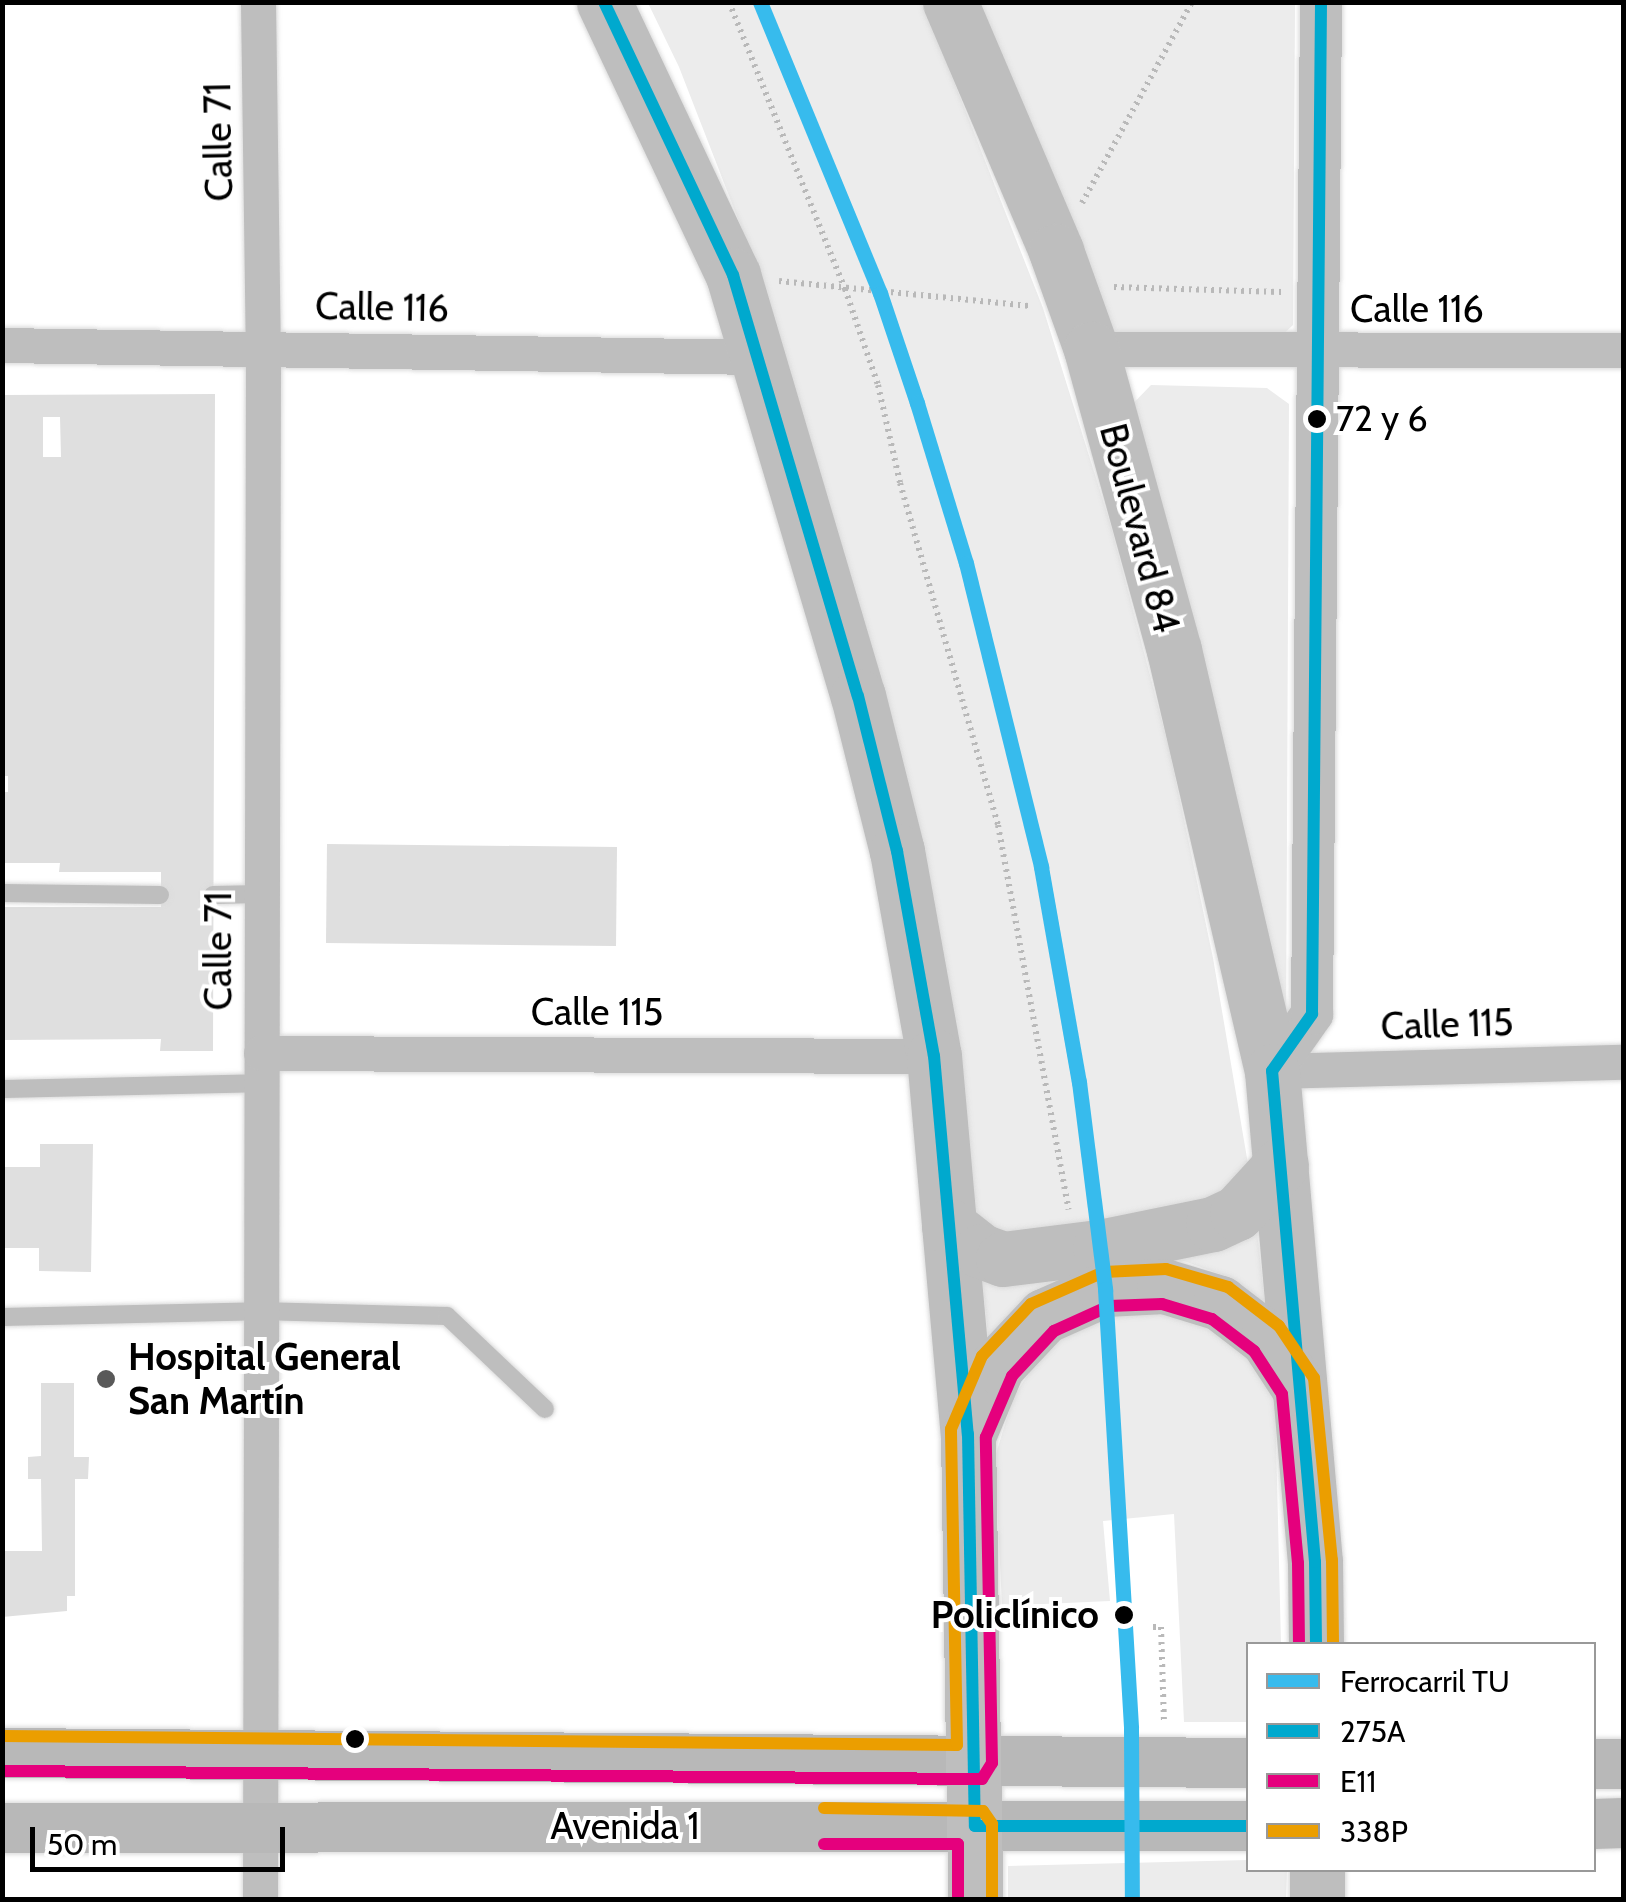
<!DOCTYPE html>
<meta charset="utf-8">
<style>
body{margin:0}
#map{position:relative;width:1626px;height:1902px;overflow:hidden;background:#fff;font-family:Cabin,sans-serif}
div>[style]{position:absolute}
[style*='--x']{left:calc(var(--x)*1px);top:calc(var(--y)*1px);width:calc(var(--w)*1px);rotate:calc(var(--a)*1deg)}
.green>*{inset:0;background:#ececec}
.building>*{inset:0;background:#dfdfdf}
.path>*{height:6px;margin-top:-3px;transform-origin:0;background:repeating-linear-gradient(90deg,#b9b9b9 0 2.5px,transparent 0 7.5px)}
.roads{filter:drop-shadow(0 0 2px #dbdbdb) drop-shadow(0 0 2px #dbdbdb)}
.service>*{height:18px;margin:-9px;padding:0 9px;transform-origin:9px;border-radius:9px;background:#bebebe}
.minor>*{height:35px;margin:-17.5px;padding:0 17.5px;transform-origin:17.5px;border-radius:17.5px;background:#bebebe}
.tertiary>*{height:42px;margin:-21px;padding:0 21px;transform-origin:21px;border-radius:21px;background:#bebebe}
.secondary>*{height:50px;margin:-25px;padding:0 25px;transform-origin:25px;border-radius:25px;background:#b8b8b8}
.trunk>*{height:55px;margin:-27.5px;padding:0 27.5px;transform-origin:27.5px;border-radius:27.5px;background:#bebebe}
.bus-1>*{height:12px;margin:-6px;padding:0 6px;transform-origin:6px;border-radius:6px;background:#00a9ce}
.bus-2>*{height:12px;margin:-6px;padding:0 6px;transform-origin:6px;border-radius:6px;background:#e5007d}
.bus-3>*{height:12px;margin:-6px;padding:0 6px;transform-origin:6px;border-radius:6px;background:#eb9e00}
.rail-1>*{height:15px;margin:-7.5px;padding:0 7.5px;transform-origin:7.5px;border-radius:7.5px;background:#37bbed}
.dots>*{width:28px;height:28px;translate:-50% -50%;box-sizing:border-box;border:5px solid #fff;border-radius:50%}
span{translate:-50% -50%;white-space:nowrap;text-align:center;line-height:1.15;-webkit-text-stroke:8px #fff;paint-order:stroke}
.bus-label{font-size:36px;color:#000}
.left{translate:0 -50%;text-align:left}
.street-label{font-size:38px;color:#000}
.poi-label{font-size:38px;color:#000;font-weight:700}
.stop-label{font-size:38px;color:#000;font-weight:700}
.right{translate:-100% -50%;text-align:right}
.frame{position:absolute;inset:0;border:5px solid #000;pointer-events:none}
.legend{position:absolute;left:1246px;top:1642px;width:350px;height:230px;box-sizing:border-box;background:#fff;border:2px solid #999;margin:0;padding:12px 18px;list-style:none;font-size:30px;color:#000}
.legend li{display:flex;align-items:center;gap:20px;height:50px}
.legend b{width:50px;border:2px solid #999}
.scale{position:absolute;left:30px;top:1827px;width:255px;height:45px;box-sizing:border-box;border:5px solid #000;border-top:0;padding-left:12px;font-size:30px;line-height:35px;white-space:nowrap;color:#000;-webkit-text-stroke:8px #fff;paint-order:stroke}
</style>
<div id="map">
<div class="green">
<i style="clip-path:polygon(648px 3px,923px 3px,1043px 308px,1111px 526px,1169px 748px,1213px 958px,1248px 1164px,1217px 1207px,1011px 1244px,975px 1214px,761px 278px,679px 67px)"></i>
<i style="clip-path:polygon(968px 3px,1295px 3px,1293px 325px,1277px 340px,1123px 338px,1101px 322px)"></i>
<i style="clip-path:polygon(1151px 385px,1267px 388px,1289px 404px,1286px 1033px,1124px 413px)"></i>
<i style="clip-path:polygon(1255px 1214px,1265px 1303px,1231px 1278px,1184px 1261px,1144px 1259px,990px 1355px,981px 1268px)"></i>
<i style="clip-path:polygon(1085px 1312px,1207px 1314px,1249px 1349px,1275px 1400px,1281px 1644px,1248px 1644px,1248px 1722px,1184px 1722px,1174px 1514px,1103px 1521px,1110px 1601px,1002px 1606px,995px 1457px,1013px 1398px,1046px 1346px)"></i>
<i style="clip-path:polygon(1248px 1860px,1248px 1870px,1287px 1870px,1286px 1899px,1008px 1899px,1008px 1866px)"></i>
</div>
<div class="building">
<i style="clip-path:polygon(evenodd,215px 394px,213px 1051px,160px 1051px,161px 1039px,2px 1040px,2px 907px,161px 907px,161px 872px,59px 872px,60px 863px,2px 863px,2px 792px,8px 792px,8px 776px,2px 776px,2px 395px,215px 394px,43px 417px,60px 417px,61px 457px,43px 457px,43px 417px)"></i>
<i style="clip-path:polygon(327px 844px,617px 847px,616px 946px,326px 943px)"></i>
<i style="clip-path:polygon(40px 1144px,93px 1144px,91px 1272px,39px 1271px,39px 1248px,2px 1248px,2px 1167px,40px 1167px)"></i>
<i style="clip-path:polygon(41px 1383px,74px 1383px,74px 1457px,89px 1457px,88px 1479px,75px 1479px,75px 1596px,67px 1596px,67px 1611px,2px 1617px,2px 1551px,42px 1551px,41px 1479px,28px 1479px,28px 1457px,41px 1456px)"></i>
</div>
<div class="path">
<i style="--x:729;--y:2;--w:310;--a:68"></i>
<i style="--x:845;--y:289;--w:102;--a:71"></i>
<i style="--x:878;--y:385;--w:100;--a:77.3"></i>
<i style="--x:900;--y:483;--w:356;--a:74"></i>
<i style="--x:998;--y:825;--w:391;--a:79.6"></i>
<i style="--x:1082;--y:203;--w:229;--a:-61.3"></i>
<i style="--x:779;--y:281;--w:253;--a:5.7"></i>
<i style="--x:1114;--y:287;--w:168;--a:1.7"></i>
<i style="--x:1153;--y:1627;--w:8;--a:0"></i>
<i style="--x:1161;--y:1627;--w:94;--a:88.2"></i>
</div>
<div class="roads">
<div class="service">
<i style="--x:2;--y:893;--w:158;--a:0.7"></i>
<i style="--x:213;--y:895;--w:48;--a:-1.2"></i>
<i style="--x:2;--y:1089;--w:257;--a:-1.3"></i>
<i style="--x:2;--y:1317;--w:257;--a:-1.3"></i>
<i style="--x:259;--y:1311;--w:188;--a:1.5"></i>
<i style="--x:447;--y:1316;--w:135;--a:43.5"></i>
</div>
<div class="minor">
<i style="--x:258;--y:2;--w:346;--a:89.2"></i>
<i style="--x:263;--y:348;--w:1552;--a:90.11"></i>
<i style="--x:2;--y:345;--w:757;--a:0.91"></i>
<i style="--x:1091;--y:349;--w:533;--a:0.11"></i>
<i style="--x:261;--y:1053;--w:673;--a:0.26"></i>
<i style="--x:1272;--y:1071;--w:352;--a:-1.5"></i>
</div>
<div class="tertiary">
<i style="--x:1272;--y:1071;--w:70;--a:-54.9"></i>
<i style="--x:1312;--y:1014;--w:1012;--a:-89.49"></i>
</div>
<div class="secondary">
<i style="--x:2;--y:1753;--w:1246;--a:0.46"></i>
<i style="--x:1594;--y:1764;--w:30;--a:0"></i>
<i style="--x:1594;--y:1824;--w:30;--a:-2"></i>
<i style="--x:2;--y:1828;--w:1246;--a:-0.09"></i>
</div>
<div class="trunk">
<i style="--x:604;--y:2;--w:302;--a:64.7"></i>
<i style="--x:733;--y:275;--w:439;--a:73.5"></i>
<i style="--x:858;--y:696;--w:160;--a:75.9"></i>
<i style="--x:897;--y:851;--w:208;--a:79.8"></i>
<i style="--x:934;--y:1056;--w:380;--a:84.9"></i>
<i style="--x:968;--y:1434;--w:466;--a:89.1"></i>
<i style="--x:950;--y:2;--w:271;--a:66.9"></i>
<i style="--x:1056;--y:251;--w:104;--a:70.3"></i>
<i style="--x:1091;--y:349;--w:312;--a:74.6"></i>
<i style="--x:1174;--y:650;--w:432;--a:76.9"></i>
<i style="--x:1272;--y:1071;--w:493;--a:85"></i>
<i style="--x:1315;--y:1562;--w:82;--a:89.3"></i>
<i style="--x:949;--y:1226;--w:41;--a:38"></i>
<i style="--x:981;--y:1251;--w:23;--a:20"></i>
<i style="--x:1003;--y:1259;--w:98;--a:-7.1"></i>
<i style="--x:1100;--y:1247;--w:115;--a:-11.5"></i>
<i style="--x:1213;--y:1224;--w:26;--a:-25"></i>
<i style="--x:1237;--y:1213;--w:65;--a:-47.5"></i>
<i style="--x:970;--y:1431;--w:70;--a:-67.4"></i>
<i style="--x:997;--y:1366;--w:69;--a:-46.8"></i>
<i style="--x:1044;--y:1316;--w:67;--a:-23.9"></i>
<i style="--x:1105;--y:1289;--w:59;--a:-2.9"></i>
<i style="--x:1164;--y:1286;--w:59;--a:16.9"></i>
<i style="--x:1220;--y:1303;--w:59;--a:37.5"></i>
<i style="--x:1267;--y:1339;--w:59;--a:56.9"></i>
<i style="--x:1317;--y:1900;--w:30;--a:-90"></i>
</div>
</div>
<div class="bus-1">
<i style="--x:604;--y:2;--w:302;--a:64.7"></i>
<i style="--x:733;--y:275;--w:439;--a:73.5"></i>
<i style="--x:858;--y:696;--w:160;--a:75.9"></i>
<i style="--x:897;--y:851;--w:208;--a:79.8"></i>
<i style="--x:934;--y:1056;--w:380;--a:84.9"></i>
<i style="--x:968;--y:1434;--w:392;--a:89"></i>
<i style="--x:975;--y:1826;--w:273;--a:0"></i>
<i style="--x:1316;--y:1644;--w:82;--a:-90.7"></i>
<i style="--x:1315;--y:1562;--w:493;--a:-95"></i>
<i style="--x:1272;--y:1071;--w:70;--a:-54.9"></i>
<i style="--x:1312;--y:1014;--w:1012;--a:-89.49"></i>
</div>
<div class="bus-2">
<i style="--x:2;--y:1771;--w:980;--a:0.47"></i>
<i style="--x:982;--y:1779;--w:19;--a:-58"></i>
<i style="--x:992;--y:1763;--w:326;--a:-91.1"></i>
<i style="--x:986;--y:1437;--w:66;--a:-66.9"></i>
<i style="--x:1012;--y:1376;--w:62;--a:-47"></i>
<i style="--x:1054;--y:1331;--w:60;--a:-24.4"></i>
<i style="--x:1109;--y:1306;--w:53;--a:-2.2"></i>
<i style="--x:1162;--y:1304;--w:52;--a:16.7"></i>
<i style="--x:1212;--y:1319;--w:53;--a:37.3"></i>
<i style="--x:1254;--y:1351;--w:51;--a:56.9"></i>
<i style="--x:1282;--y:1394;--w:170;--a:84.6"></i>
<i style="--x:1298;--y:1563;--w:81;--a:89.3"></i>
<i style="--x:824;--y:1844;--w:134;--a:0"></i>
<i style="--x:958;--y:1844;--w:56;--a:90"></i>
</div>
<div class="bus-3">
<i style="--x:2;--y:1736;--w:955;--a:0.54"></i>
<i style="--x:957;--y:1745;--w:316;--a:-91.1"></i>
<i style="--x:951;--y:1429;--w:79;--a:-67"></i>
<i style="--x:982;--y:1356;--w:71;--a:-46.7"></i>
<i style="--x:1031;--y:1304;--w:80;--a:-23.7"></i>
<i style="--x:1104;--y:1272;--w:62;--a:-2.8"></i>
<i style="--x:1166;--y:1269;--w:65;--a:16.2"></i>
<i style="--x:1228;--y:1287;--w:64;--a:37.4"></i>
<i style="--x:1279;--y:1326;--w:63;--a:56.1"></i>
<i style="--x:1314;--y:1378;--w:183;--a:84.4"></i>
<i style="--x:1332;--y:1560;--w:84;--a:89.3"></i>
<i style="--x:824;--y:1808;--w:159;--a:1.1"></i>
<i style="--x:983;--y:1811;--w:16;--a:55"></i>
<i style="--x:992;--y:1824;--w:76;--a:90"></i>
</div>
<div class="rail-1">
<i style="--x:760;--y:2;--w:315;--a:67.6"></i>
<i style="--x:880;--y:293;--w:116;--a:71.4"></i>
<i style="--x:917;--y:403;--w:167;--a:73"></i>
<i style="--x:966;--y:563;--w:313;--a:76.1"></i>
<i style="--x:1041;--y:867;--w:218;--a:80"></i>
<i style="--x:1079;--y:1082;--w:209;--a:82.8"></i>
<i style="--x:1105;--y:1289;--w:440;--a:86.6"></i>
<i style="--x:1131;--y:1728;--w:172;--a:89.7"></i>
</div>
<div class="dots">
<i style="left:1317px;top:419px;background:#000"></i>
<i style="left:106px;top:1379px;background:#595959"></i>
<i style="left:1124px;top:1615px;background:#000"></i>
<i style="left:355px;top:1739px;background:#000"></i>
</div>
<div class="bus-label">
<span class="left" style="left:1336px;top:419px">72 y 6</span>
</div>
<div class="street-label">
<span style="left:218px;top:142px;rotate:-91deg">Calle 71</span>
<span style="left:382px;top:307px;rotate:1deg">Calle 116</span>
<span style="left:1417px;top:309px">Calle 116</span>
<span style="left:1140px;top:528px;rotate:75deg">Boulevard 84</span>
<span style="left:218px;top:951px;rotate:-90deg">Calle 71</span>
<span style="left:597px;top:1012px">Calle 115</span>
<span style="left:1447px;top:1024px;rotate:-2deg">Calle 115</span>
<span style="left:625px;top:1826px">Avenida 1</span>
</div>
<div class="poi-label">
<span class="left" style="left:128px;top:1379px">Hospital General<br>San Martín</span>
</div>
<div class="stop-label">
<span class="right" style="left:1099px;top:1615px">Policlínico</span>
</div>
<div class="frame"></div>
<ul class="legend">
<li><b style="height:12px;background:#37bbed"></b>Ferrocarril TU</li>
<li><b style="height:12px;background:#00a9ce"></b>275A</li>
<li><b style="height:12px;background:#e5007d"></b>E11</li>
<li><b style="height:12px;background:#eb9e00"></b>338P</li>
</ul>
<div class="scale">50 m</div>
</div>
